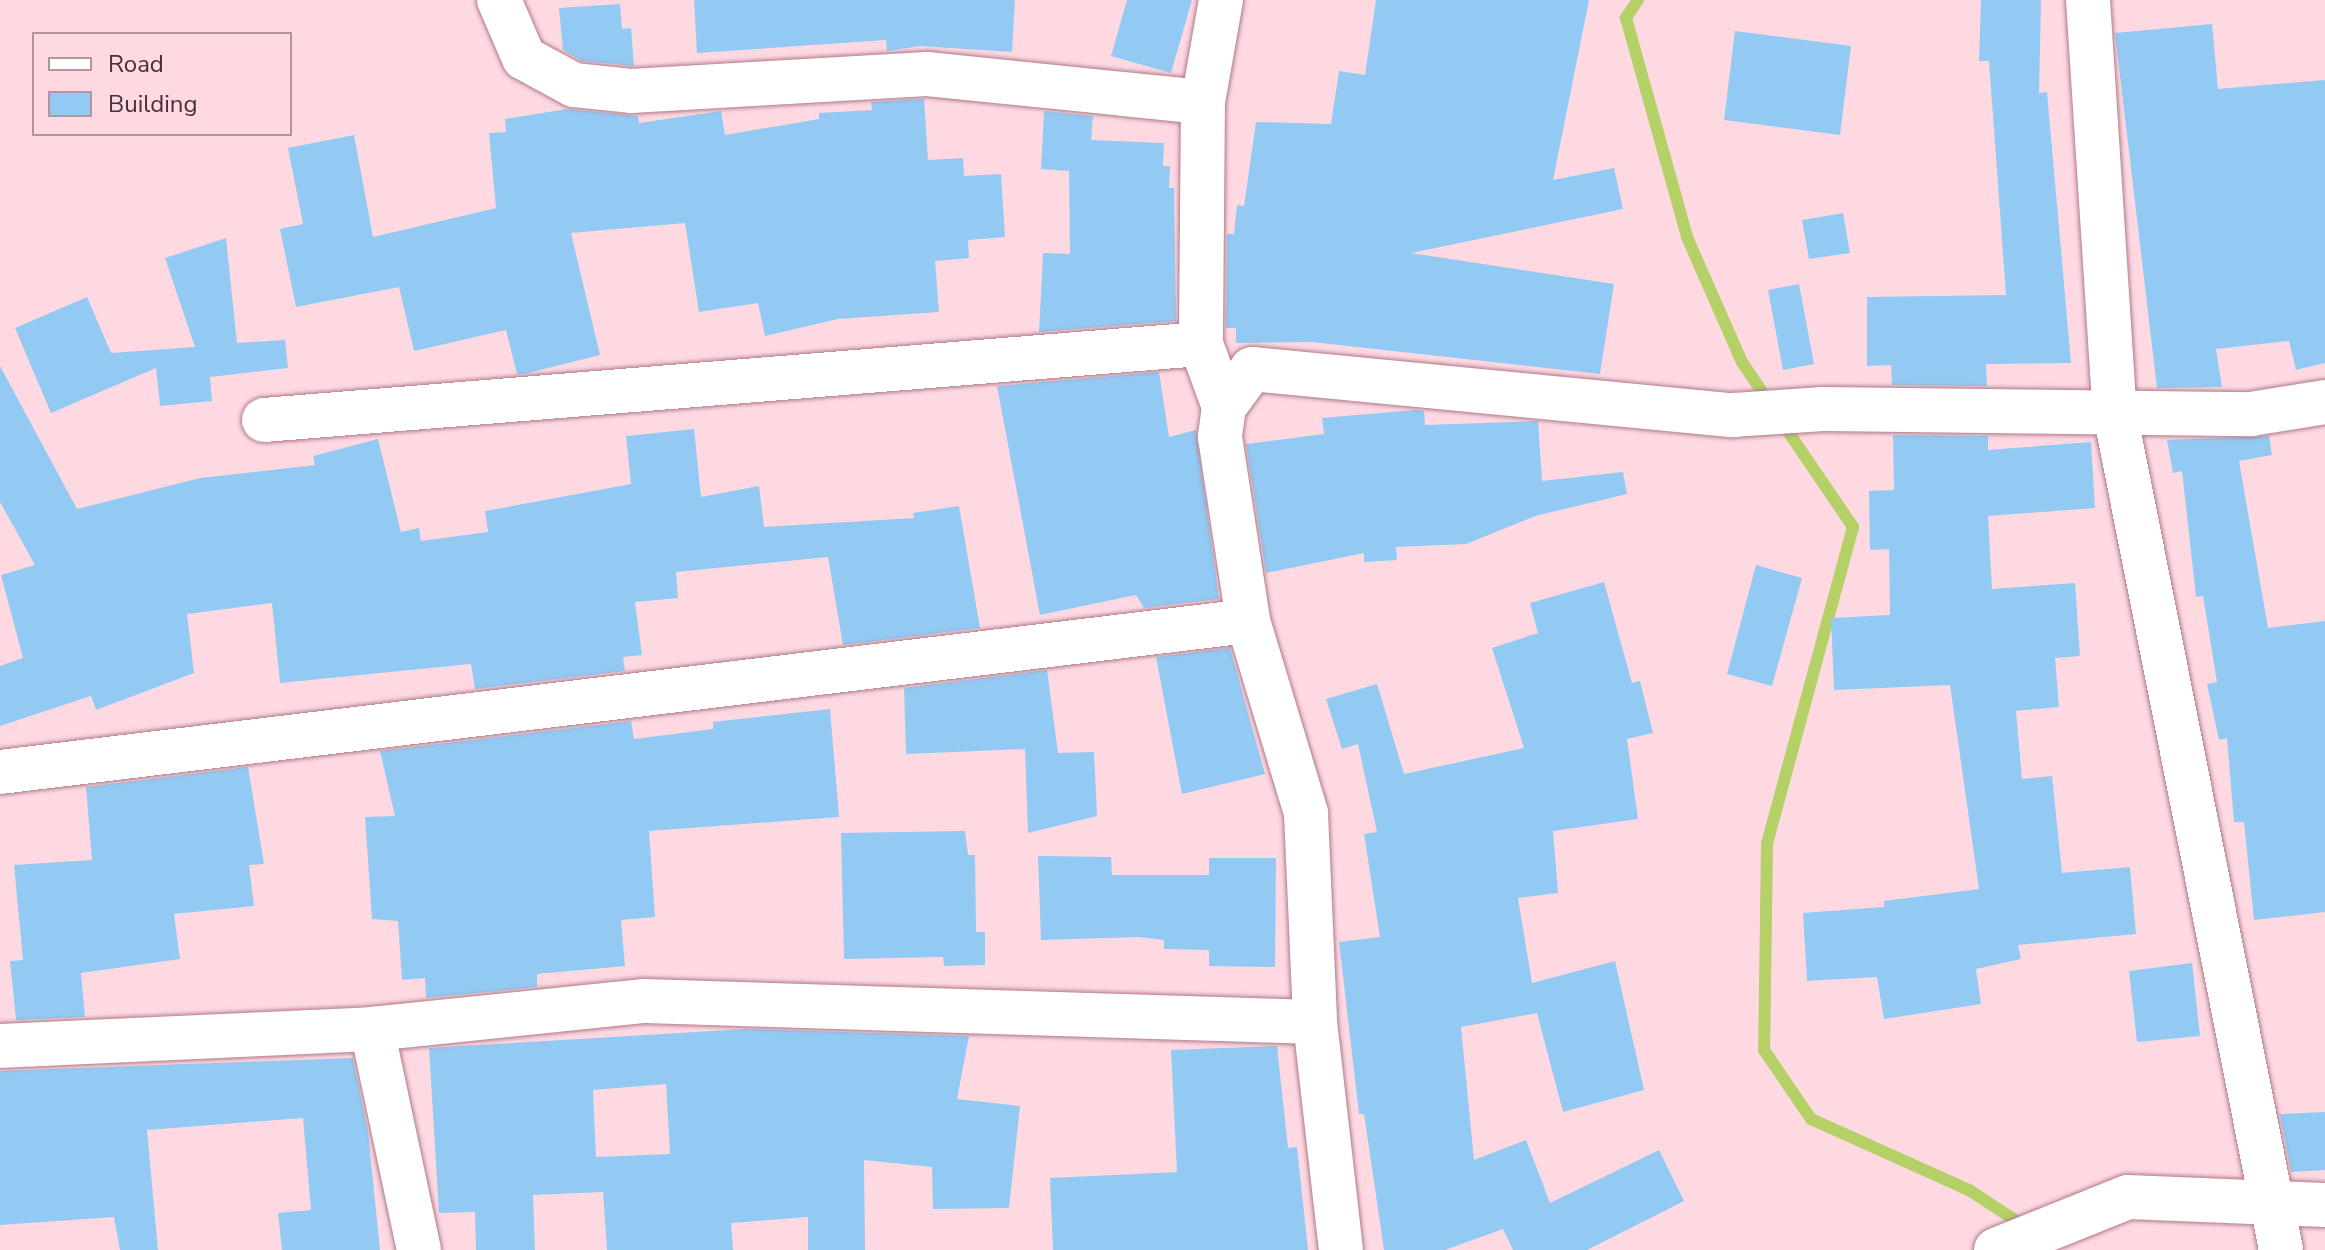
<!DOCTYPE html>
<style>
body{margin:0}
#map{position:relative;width:2325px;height:1250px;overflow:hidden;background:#fed9e2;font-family:"Nunito Sans",sans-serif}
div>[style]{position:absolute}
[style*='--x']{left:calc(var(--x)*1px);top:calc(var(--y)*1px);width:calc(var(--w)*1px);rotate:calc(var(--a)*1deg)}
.stream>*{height:12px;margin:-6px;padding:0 6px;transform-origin:6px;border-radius:6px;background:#b4d067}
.building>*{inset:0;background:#93caf3}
.roads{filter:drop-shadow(0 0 2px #b07988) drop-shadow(0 0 2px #b07988)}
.minor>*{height:44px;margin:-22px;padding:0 22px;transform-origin:22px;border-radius:22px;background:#fff}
span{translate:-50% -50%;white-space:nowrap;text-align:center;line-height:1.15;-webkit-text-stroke:6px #fed9e2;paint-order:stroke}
.legend{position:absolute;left:32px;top:32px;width:260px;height:104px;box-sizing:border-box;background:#fed9e2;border:2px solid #b5959d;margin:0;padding:10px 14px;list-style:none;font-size:24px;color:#483036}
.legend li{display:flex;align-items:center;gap:16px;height:40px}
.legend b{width:40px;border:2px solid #b5959d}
</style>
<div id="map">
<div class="stream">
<i style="--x:1638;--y:0;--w:22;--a:124"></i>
<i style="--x:1626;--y:18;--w:227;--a:74.4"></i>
<i style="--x:1687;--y:237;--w:137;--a:66.3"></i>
<i style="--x:1742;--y:362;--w:48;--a:56"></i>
<i style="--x:1781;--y:421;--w:128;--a:55.8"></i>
<i style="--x:1853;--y:527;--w:328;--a:105.2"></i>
<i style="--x:1767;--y:844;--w:206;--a:90.8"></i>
<i style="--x:1764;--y:1050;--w:83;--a:55.7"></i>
<i style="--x:1811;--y:1119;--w:173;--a:24.2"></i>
<i style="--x:1969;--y:1190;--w:69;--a:33.2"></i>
</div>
<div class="building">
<i style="clip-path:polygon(694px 0,1015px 0,1012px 52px,920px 46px,887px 51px,886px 40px,697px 53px)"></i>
<i style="clip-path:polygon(1127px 0,1192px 0,1171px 73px,1111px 56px)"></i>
<i style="clip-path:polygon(1376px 0,1589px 0,1553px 180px,1614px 168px,1623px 209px,1411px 253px,1614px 284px,1600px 374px,1312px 342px,1236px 343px,1236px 328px,1226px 328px,1227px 234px,1234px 234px,1237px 205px,1244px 206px,1256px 122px,1331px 124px,1339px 71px,1365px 75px)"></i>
<i style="clip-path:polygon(1981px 0,2041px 0,2039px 93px,2047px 92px,2071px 363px,1986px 364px,1987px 386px,1892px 385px,1891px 365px,1867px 366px,1867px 297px,2006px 295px,1989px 61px,1979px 61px)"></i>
<i style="clip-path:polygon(620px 4px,622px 29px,631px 28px,634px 66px,582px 61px,563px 50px,559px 8px)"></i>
<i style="clip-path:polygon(2212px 24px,2218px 89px,2325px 80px,2325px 363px,2296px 370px,2289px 341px,2216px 349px,2222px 387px,2157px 388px,2115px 33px)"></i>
<i style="clip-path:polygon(1735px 31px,1851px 46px,1840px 135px,1724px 120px)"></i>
<i style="clip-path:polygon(924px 99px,928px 160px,963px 158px,964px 176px,1001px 174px,1005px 237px,968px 240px,969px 258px,935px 261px,939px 312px,838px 319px,765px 336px,758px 303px,699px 312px,685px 223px,571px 233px,600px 355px,524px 374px,517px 374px,506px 330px,414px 351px,399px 287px,296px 307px,280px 229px,303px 224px,288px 148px,354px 135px,373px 237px,496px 208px,489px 133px,506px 132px,505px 119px,567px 109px,638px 116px,639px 123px,721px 111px,725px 135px,819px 119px,819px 113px,872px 110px,871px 102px)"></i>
<i style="clip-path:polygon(1044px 111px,1093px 116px,1091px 140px,1164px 143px,1163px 166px,1170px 166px,1169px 188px,1174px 188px,1176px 321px,1039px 332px,1043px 253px,1070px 254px,1069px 171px,1041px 169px)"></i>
<i style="clip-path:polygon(1843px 213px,1850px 253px,1809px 259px,1802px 220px)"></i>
<i style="clip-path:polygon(226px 238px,237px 343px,285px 340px,288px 368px,210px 377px,212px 401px,160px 406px,156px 368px,51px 413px,15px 328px,87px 297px,111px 353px,195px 347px,165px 258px)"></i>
<i style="clip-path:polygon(1799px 284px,1814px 364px,1783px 370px,1768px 290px)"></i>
<i style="clip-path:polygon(0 366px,77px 509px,200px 478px,315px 465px,313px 456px,378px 439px,401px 532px,419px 528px,421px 541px,488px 532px,485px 511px,631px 484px,626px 436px,694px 429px,701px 497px,759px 486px,764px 527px,914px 518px,913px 513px,959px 506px,980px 628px,843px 645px,828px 557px,676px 572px,678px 598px,635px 602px,642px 655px,623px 657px,625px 671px,475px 689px,471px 664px,280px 683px,272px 603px,187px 614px,194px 673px,96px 710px,91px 696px,0 726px,0 666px,23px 658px,1px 575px,35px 565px,0 502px)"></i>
<i style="clip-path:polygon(1159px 372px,1169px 437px,1196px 430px,1219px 599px,1144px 608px,1136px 595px,1040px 615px,997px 386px)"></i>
<i style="clip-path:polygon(1415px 410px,1424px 411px,1425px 425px,1538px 421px,1542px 481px,1623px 472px,1627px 494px,1535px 516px,1466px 544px,1396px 547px,1397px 560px,1364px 562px,1364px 553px,1266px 573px,1246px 444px,1324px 434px,1322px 418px)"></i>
<i style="clip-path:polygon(1893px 435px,1988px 436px,1988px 450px,2091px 442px,2095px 508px,1988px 516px,1992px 589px,2075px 583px,2080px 656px,2055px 658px,2059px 707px,2016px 711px,2022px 779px,2052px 776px,2062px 873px,2130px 867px,2136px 934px,2018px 945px,2021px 959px,1976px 969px,1981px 1004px,1884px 1019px,1877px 977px,1807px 981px,1803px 913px,1884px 907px,1884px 901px,1979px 889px,1950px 685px,1834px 690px,1831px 618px,1890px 615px,1889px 549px,1870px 550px,1869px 491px,1894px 490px)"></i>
<i style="clip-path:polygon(2269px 436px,2272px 455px,2239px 461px,2268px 628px,2325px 621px,2325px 912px,2254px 920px,2244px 822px,2234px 822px,2227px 738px,2219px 740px,2207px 684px,2217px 682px,2203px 596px,2196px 597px,2182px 471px,2173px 473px,2167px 440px)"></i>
<i style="clip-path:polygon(1756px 565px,1802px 578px,1772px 686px,1727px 674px)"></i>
<i style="clip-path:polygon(1604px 582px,1632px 683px,1640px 681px,1653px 733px,1627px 739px,1638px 819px,1553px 831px,1558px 893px,1518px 898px,1532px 983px,1615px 961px,1644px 1090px,1563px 1112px,1537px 1013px,1461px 1027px,1474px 1160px,1526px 1140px,1550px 1203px,1659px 1150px,1684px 1201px,1587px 1250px,1513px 1250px,1503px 1229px,1445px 1250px,1384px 1250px,1364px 1114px,1359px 1114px,1339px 942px,1380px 937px,1364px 834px,1377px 832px,1358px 744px,1342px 749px,1326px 699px,1377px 684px,1404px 774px,1524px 748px,1492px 648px,1538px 633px,1530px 603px)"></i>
<i style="clip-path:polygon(1230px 648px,1265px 774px,1182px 794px,1156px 657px)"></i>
<i style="clip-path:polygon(1047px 670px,1058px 753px,1094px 752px,1097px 816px,1028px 833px,1025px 749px,906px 754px,904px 688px)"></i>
<i style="clip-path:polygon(830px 709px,839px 817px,649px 831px,655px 917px,621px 920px,625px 966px,537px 974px,537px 987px,426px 998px,425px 978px,402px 980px,398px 921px,372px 919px,365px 817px,395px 816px,380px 751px,631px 721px,634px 739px,713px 729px,713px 722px)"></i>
<i style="clip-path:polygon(248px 767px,264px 864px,249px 865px,254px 906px,174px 914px,180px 959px,81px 973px,85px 1017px,16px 1020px,10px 961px,23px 960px,14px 865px,92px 860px,86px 787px)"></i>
<i style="clip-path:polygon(965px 831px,968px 855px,975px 855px,976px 932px,985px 932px,985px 965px,944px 966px,943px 957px,844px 959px,841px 833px)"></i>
<i style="clip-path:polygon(1038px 856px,1111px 857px,1112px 875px,1209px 875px,1209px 858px,1276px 858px,1275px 967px,1209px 966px,1209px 950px,1164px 949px,1164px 940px,1139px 937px,1041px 940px)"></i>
<i style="clip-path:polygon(2192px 963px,2200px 1036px,2137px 1042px,2129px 971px)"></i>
<i style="clip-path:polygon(evenodd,746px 1029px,969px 1036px,957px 1099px,1020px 1106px,1009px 1208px,933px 1209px,932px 1167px,864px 1160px,865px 1250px,808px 1250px,808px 1217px,731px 1223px,733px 1250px,607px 1250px,603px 1192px,533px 1195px,535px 1250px,476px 1250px,475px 1212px,439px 1213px,429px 1048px,746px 1029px,666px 1084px,670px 1154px,596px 1157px,593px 1090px,666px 1084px)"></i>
<i style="clip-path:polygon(1277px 1046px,1288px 1148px,1297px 1147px,1308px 1250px,1053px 1250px,1050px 1178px,1177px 1172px,1171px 1050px)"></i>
<i style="clip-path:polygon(353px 1058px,368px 1132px,380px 1250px,282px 1250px,278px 1213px,311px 1210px,303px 1118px,147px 1130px,158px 1250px,120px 1250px,114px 1217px,0 1225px,0 1071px)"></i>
<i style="clip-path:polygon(2325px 1112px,2325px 1170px,2291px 1172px,2280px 1114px)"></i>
</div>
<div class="roads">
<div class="minor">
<i style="--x:499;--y:0;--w:63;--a:66.7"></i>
<i style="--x:524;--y:58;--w:57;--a:28.4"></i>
<i style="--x:574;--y:85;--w:57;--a:6"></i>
<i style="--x:631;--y:91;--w:296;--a:-3.3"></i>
<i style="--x:927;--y:74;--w:277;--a:5.8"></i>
<i style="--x:1221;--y:0;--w:104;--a:100"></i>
<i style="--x:1203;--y:102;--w:242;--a:90.5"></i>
<i style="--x:1201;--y:344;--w:67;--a:69.9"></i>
<i style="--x:1224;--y:407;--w:30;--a:98"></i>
<i style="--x:1220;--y:437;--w:186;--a:81.3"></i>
<i style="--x:1248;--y:621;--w:201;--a:73.2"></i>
<i style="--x:1306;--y:813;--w:209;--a:87.5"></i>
<i style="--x:1315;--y:1022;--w:229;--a:83.5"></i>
<i style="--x:2088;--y:0;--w:414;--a:86.3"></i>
<i style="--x:2115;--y:413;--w:853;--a:78.78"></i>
<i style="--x:1224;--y:407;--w:47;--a:-53.6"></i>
<i style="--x:1252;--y:369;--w:483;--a:5.5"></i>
<i style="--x:1733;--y:415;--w:90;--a:-3.8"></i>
<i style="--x:1823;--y:409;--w:428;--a:0.7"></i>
<i style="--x:2251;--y:414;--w:75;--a:-9.2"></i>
<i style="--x:264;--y:420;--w:940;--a:-4.64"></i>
<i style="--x:0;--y:772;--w:1257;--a:-6.9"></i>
<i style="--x:372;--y:1029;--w:226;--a:78"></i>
<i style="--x:0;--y:1046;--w:372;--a:-2.6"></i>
<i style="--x:372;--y:1029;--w:274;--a:-5.9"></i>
<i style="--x:645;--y:1001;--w:670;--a:1.8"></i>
<i style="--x:1996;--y:1250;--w:142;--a:-21.9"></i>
<i style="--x:2128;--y:1197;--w:197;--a:2.3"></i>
</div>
</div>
<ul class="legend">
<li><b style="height:10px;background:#fff"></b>Road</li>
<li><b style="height:22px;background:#93caf3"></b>Building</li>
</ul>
</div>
